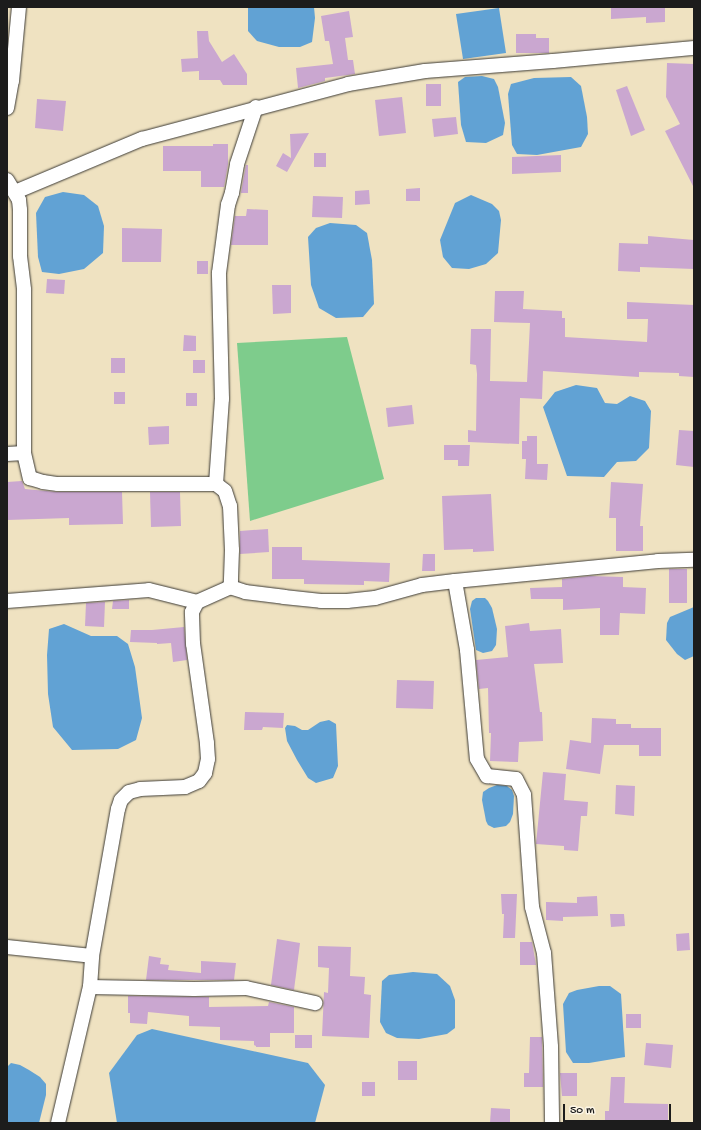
<!DOCTYPE html>
<style>
body{margin:0}
#map{position:relative;width:701px;height:1130px;overflow:hidden;background:#efe2c1;font-family:"Gochi Hand",sans-serif}
div>[style]{position:absolute}
[style*='--x']{left:calc(var(--x)*1px);top:calc(var(--y)*1px);width:calc(var(--w)*1px);rotate:calc(var(--a)*1deg)}
.green>*{inset:0;background:#7ecc8c}
.water>*{inset:0;background:#61a2d4}
.building>*{inset:0;background:#caa7d0}
.roads{filter:drop-shadow(0 0 1px #3c3a35) drop-shadow(0 0 1px #3c3a35)}
.minor>*{height:14px;margin:-7px;padding:0 7px;transform-origin:7px;border-radius:7px;background:#fff}
span{translate:-50% -50%;white-space:nowrap;text-align:center;line-height:1.15;-webkit-text-stroke:3px #fcf5e5;paint-order:stroke}
.frame{position:absolute;inset:0;border:8px solid #1c1c1c;pointer-events:none}
.scale{position:absolute;left:563px;top:1104px;width:108px;height:18px;box-sizing:border-box;border:2px solid #1c1c1c;border-top:0;padding-left:5px;font-size:12px;line-height:14px;white-space:nowrap;color:#1c1c1c;-webkit-text-stroke:3px #fcf5e5;paint-order:stroke}
</style>
<div id="map">
<div class="green">
<i style="clip-path:polygon(347px 337px,384px 479px,250px 521px,237px 343px)"></i>
</div>
<div class="water">
<i style="clip-path:polygon(248px 7px,314px 7px,315px 18px,312px 42px,300px 47px,279px 47px,257px 41px,248px 31px)"></i>
<i style="clip-path:polygon(499px 8px,506px 53px,463px 59px,456px 14px)"></i>
<i style="clip-path:polygon(482px 76px,494px 79px,498px 87px,505px 123px,503px 135px,486px 143px,466px 142px,461px 125px,458px 82px,465px 77px)"></i>
<i style="clip-path:polygon(571px 77px,581px 86px,587px 117px,588px 134px,581px 147px,537px 155px,517px 154px,512px 145px,508px 94px,511px 84px,534px 78px)"></i>
<i style="clip-path:polygon(63px 192px,84px 195px,98px 206px,104px 226px,103px 253px,84px 269px,59px 274px,42px 272px,38px 257px,36px 213px,45px 197px)"></i>
<i style="clip-path:polygon(471px 195px,492px 204px,499px 211px,501px 220px,498px 253px,486px 264px,469px 269px,452px 268px,443px 257px,440px 240px,455px 203px)"></i>
<i style="clip-path:polygon(330px 223px,356px 225px,367px 233px,372px 260px,374px 304px,363px 317px,336px 318px,319px 308px,311px 285px,308px 237px,316px 228px)"></i>
<i style="clip-path:polygon(576px 385px,597px 388px,605px 403px,617px 404px,630px 396px,645px 401px,651px 411px,649px 448px,636px 461px,617px 462px,604px 477px,567px 476px,543px 407px,555px 392px)"></i>
<i style="clip-path:polygon(476px 598px,485px 598px,488px 601px,492px 608px,497px 629px,496px 645px,492px 651px,483px 653px,476px 650px,470px 609px,472px 601px)"></i>
<i style="clip-path:polygon(694px 607px,694px 656px,685px 660px,677px 654px,666px 640px,667px 623px,670px 617px)"></i>
<i style="clip-path:polygon(64px 624px,91px 636px,117px 636px,128px 644px,135px 667px,142px 718px,136px 740px,118px 749px,72px 750px,53px 727px,48px 694px,47px 655px,49px 629px)"></i>
<i style="clip-path:polygon(329px 720px,336px 724px,338px 766px,333px 778px,316px 783px,308px 778px,297px 760px,287px 741px,285px 728px,287px 725px,295px 726px,302px 730px,308px 730px,320px 722px)"></i>
<i style="clip-path:polygon(497px 785px,507px 786px,512px 790px,514px 796px,513px 814px,510px 822px,506px 826px,494px 828px,488px 825px,486px 821px,482px 800px,483px 792px,489px 788px)"></i>
<i style="clip-path:polygon(413px 972px,437px 974px,450px 986px,455px 1000px,455px 1028px,447px 1034px,419px 1039px,397px 1038px,386px 1033px,380px 1022px,382px 981px,389px 975px)"></i>
<i style="clip-path:polygon(599px 986px,610px 986px,621px 994px,625px 1057px,589px 1063px,573px 1063px,566px 1052px,563px 1004px,569px 993px,577px 990px)"></i>
<i style="clip-path:polygon(152px 1029px,308px 1063px,325px 1085px,315px 1123px,117px 1123px,109px 1073px,137px 1035px)"></i>
<i style="clip-path:polygon(11px 1063px,20px 1065px,29px 1070px,40px 1077px,46px 1084px,46px 1095px,39px 1123px,7px 1123px,7px 1067px)"></i>
</div>
<div class="building">
<i style="clip-path:polygon(611px 7px,661px 7px,665px 8px,665px 22px,646px 23px,646px 17px,611px 19px)"></i>
<i style="clip-path:polygon(349px 11px,353px 37px,345px 38px,348px 60px,353px 60px,355px 74px,325px 78px,325px 81px,298px 88px,296px 68px,333px 64px,329px 41px,325px 41px,321px 16px)"></i>
<i style="clip-path:polygon(197px 31px,208px 31px,209px 41px,222px 62px,234px 54px,247px 74px,247px 85px,223px 85px,220px 80px,199px 80px,199px 71px,182px 72px,181px 59px,198px 58px)"></i>
<i style="clip-path:polygon(516px 34px,536px 34px,536px 38px,549px 38px,549px 53px,516px 53px)"></i>
<i style="clip-path:polygon(667px 63px,694px 64px,694px 188px,665px 131px,680px 124px,666px 97px)"></i>
<i style="clip-path:polygon(426px 84px,441px 84px,441px 106px,426px 106px)"></i>
<i style="clip-path:polygon(627px 86px,645px 130px,631px 136px,616px 90px)"></i>
<i style="clip-path:polygon(402px 97px,406px 133px,379px 136px,375px 100px)"></i>
<i style="clip-path:polygon(37px 99px,66px 101px,63px 131px,35px 128px)"></i>
<i style="clip-path:polygon(456px 117px,458px 134px,434px 137px,432px 119px)"></i>
<i style="clip-path:polygon(309px 133px,287px 172px,276px 166px,283px 153px,291px 158px,290px 134px)"></i>
<i style="clip-path:polygon(213px 144px,228px 144px,228px 164px,224px 187px,201px 187px,201px 171px,163px 171px,163px 146px,213px 146px)"></i>
<i style="clip-path:polygon(314px 153px,326px 153px,326px 167px,314px 167px)"></i>
<i style="clip-path:polygon(561px 155px,561px 172px,512px 174px,512px 157px)"></i>
<i style="clip-path:polygon(246px 165px,248px 165px,248px 193px,241px 193px)"></i>
<i style="clip-path:polygon(420px 188px,420px 201px,406px 201px,406px 189px)"></i>
<i style="clip-path:polygon(369px 190px,370px 204px,355px 205px,355px 191px)"></i>
<i style="clip-path:polygon(313px 196px,343px 197px,342px 218px,312px 217px)"></i>
<i style="clip-path:polygon(247px 209px,268px 210px,268px 245px,231px 245px,235px 216px,246px 216px)"></i>
<i style="clip-path:polygon(122px 228px,162px 229px,161px 262px,122px 262px)"></i>
<i style="clip-path:polygon(648px 236px,694px 240px,694px 269px,640px 267px,640px 272px,618px 271px,619px 243px,648px 244px)"></i>
<i style="clip-path:polygon(197px 261px,208px 261px,208px 274px,197px 274px)"></i>
<i style="clip-path:polygon(47px 279px,65px 280px,64px 294px,46px 293px)"></i>
<i style="clip-path:polygon(272px 285px,291px 285px,291px 313px,273px 314px)"></i>
<i style="clip-path:polygon(495px 291px,524px 291px,523px 309px,562px 311px,562px 318px,565px 318px,565px 337px,647px 342px,648px 319px,627px 319px,627px 302px,694px 305px,694px 377px,679px 376px,679px 373px,639px 372px,639px 377px,543px 371px,542px 399px,520px 398px,519px 444px,468px 442px,468px 430px,476px 431px,477px 374px,476px 365px,470px 364px,471px 329px,491px 329px,490px 381px,527px 382px,530px 323px,494px 322px)"></i>
<i style="clip-path:polygon(184px 335px,196px 336px,196px 351px,183px 351px)"></i>
<i style="clip-path:polygon(111px 358px,125px 358px,125px 373px,111px 373px)"></i>
<i style="clip-path:polygon(193px 360px,205px 360px,205px 373px,193px 373px)"></i>
<i style="clip-path:polygon(114px 392px,125px 392px,125px 404px,114px 404px)"></i>
<i style="clip-path:polygon(186px 393px,197px 393px,197px 406px,186px 406px)"></i>
<i style="clip-path:polygon(412px 405px,414px 424px,388px 427px,386px 408px)"></i>
<i style="clip-path:polygon(169px 426px,169px 444px,149px 445px,148px 427px)"></i>
<i style="clip-path:polygon(679px 430px,694px 431px,694px 467px,676px 465px)"></i>
<i style="clip-path:polygon(527px 436px,537px 436px,537px 464px,548px 464px,547px 480px,525px 479px,526px 459px,522px 459px,522px 441px,527px 441px)"></i>
<i style="clip-path:polygon(444px 445px,470px 445px,469px 466px,458px 466px,458px 460px,444px 460px)"></i>
<i style="clip-path:polygon(22px 481px,25px 489px,57px 492px,122px 492px,123px 524px,69px 525px,69px 518px,7px 520px,7px 482px)"></i>
<i style="clip-path:polygon(611px 482px,643px 484px,640px 526px,643px 526px,643px 551px,616px 551px,616px 518px,609px 518px)"></i>
<i style="clip-path:polygon(150px 492px,180px 492px,181px 526px,151px 527px)"></i>
<i style="clip-path:polygon(491px 494px,494px 551px,473px 552px,473px 549px,444px 550px,442px 496px)"></i>
<i style="clip-path:polygon(268px 529px,269px 552px,240px 554px,240px 531px)"></i>
<i style="clip-path:polygon(272px 547px,302px 547px,302px 560px,390px 563px,389px 582px,364px 581px,364px 585px,304px 584px,304px 579px,272px 579px)"></i>
<i style="clip-path:polygon(423px 554px,435px 554px,435px 571px,422px 571px)"></i>
<i style="clip-path:polygon(669px 569px,687px 569px,687px 603px,669px 603px)"></i>
<i style="clip-path:polygon(590px 576px,623px 577px,623px 587px,646px 588px,645px 614px,620px 613px,619px 635px,600px 635px,600px 608px,563px 610px,563px 599px,531px 599px,530px 588px,562px 587px,562px 579px)"></i>
<i style="clip-path:polygon(129px 600px,129px 609px,112px 609px,113px 601px)"></i>
<i style="clip-path:polygon(105px 602px,104px 627px,85px 626px,86px 603px)"></i>
<i style="clip-path:polygon(529px 623px,530px 631px,561px 629px,563px 663px,534px 664px,540px 712px,542px 712px,543px 741px,519px 742px,518px 762px,490px 761px,491px 733px,489px 733px,488px 688px,479px 689px,476px 660px,508px 657px,505px 626px)"></i>
<i style="clip-path:polygon(184px 627px,187px 660px,173px 662px,171px 643px,157px 644px,157px 643px,130px 642px,131px 630px,152px 630px)"></i>
<i style="clip-path:polygon(397px 680px,434px 681px,433px 709px,396px 708px)"></i>
<i style="clip-path:polygon(245px 712px,284px 713px,283px 728px,263px 727px,262px 730px,244px 730px)"></i>
<i style="clip-path:polygon(592px 718px,616px 719px,616px 724px,631px 724px,631px 728px,661px 728px,661px 756px,639px 756px,639px 745px,604px 745px,600px 774px,566px 769px,570px 740px,591px 743px)"></i>
<i style="clip-path:polygon(543px 772px,566px 774px,564px 800px,588px 802px,587px 816px,581px 816px,578px 851px,564px 850px,564px 846px,536px 844px)"></i>
<i style="clip-path:polygon(616px 785px,635px 786px,634px 816px,615px 814px)"></i>
<i style="clip-path:polygon(501px 894px,517px 894px,515px 938px,503px 938px,504px 914px,502px 914px)"></i>
<i style="clip-path:polygon(597px 896px,598px 916px,563px 917px,563px 921px,546px 920px,546px 902px,577px 903px,577px 897px)"></i>
<i style="clip-path:polygon(610px 914px,624px 914px,625px 926px,611px 927px)"></i>
<i style="clip-path:polygon(689px 933px,690px 950px,677px 951px,676px 934px)"></i>
<i style="clip-path:polygon(277px 939px,300px 943px,294px 990px,271px 985px)"></i>
<i style="clip-path:polygon(520px 942px,532px 942px,536px 965px,520px 965px)"></i>
<i style="clip-path:polygon(318px 946px,351px 947px,350px 976px,365px 977px,364px 994px,371px 995px,369px 1038px,322px 1036px,324px 992px,328px 993px,329px 968px,318px 967px)"></i>
<i style="clip-path:polygon(149px 956px,161px 958px,160px 964px,169px 965px,168px 970px,201px 973px,201px 961px,236px 963px,234px 980px,146px 980px)"></i>
<i style="clip-path:polygon(128px 996px,209px 997px,209px 1007px,268px 1006px,269px 1002px,294px 1007px,294px 1033px,270px 1033px,270px 1047px,256px 1047px,256px 1046px,254px 1045px,254px 1041px,220px 1040px,220px 1027px,189px 1026px,189px 1016px,148px 1012px,147px 1024px,130px 1023px,130px 1013px,128px 1013px)"></i>
<i style="clip-path:polygon(626px 1014px,641px 1014px,641px 1028px,626px 1028px)"></i>
<i style="clip-path:polygon(295px 1035px,312px 1035px,312px 1048px,295px 1048px)"></i>
<i style="clip-path:polygon(530px 1037px,542px 1037px,543px 1087px,524px 1087px,524px 1073px,529px 1073px)"></i>
<i style="clip-path:polygon(646px 1043px,673px 1045px,671px 1068px,644px 1065px)"></i>
<i style="clip-path:polygon(398px 1061px,417px 1061px,417px 1080px,398px 1080px)"></i>
<i style="clip-path:polygon(560px 1073px,577px 1073px,577px 1096px,562px 1096px)"></i>
<i style="clip-path:polygon(611px 1077px,625px 1077px,624px 1103px,668px 1104px,668px 1123px,605px 1123px,605px 1111px,609px 1111px)"></i>
<i style="clip-path:polygon(362px 1082px,375px 1082px,375px 1096px,362px 1096px)"></i>
<i style="clip-path:polygon(491px 1108px,510px 1109px,510px 1123px,490px 1123px)"></i>
</div>
<div class="roads">
<div class="minor">
<i style="--x:7;--y:108;--w:27;--a:-80"></i>
<i style="--x:12;--y:81;--w:74;--a:-84.6"></i>
<i style="--x:7;--y:180;--w:23;--a:59"></i>
<i style="--x:19;--y:200;--w:10;--a:84"></i>
<i style="--x:20;--y:210;--w:46;--a:90"></i>
<i style="--x:20;--y:256;--w:34;--a:83"></i>
<i style="--x:24;--y:290;--w:163;--a:90"></i>
<i style="--x:24;--y:453;--w:26;--a:77"></i>
<i style="--x:30;--y:478;--w:14;--a:17"></i>
<i style="--x:43;--y:482;--w:15;--a:8"></i>
<i style="--x:58;--y:484;--w:158;--a:0"></i>
<i style="--x:216;--y:484;--w:11;--a:38"></i>
<i style="--x:225;--y:491;--w:16;--a:72"></i>
<i style="--x:230;--y:506;--w:44;--a:87.4"></i>
<i style="--x:232;--y:550;--w:31;--a:92"></i>
<i style="--x:231;--y:581;--w:6;--a:99"></i>
<i style="--x:15;--y:192;--w:138;--a:-22.7"></i>
<i style="--x:142;--y:139;--w:213;--a:-14.9"></i>
<i style="--x:348;--y:84;--w:78;--a:-9.6"></i>
<i style="--x:425;--y:71;--w:128;--a:-4.5"></i>
<i style="--x:553;--y:61;--w:142;--a:-5.3"></i>
<i style="--x:7;--y:454;--w:17;--a:-3"></i>
<i style="--x:216;--y:484;--w:85;--a:-86"></i>
<i style="--x:222;--y:399;--w:126;--a:-91.4"></i>
<i style="--x:219;--y:273;--w:69;--a:-82.5"></i>
<i style="--x:228;--y:205;--w:13;--a:-72"></i>
<i style="--x:232;--y:193;--w:29;--a:-80"></i>
<i style="--x:237;--y:164;--w:60;--a:-71.6"></i>
<i style="--x:455;--y:581;--w:70;--a:80.1"></i>
<i style="--x:467;--y:650;--w:109;--a:84.8"></i>
<i style="--x:477;--y:759;--w:20;--a:60"></i>
<i style="--x:487;--y:776;--w:29;--a:6"></i>
<i style="--x:516;--y:779;--w:18;--a:63"></i>
<i style="--x:524;--y:795;--w:112;--a:85.9"></i>
<i style="--x:532;--y:907;--w:48;--a:75.4"></i>
<i style="--x:544;--y:953;--w:94;--a:85.7"></i>
<i style="--x:551;--y:1047;--w:76;--a:89.2"></i>
<i style="--x:7;--y:601;--w:142;--a:-4.4"></i>
<i style="--x:149;--y:590;--w:49;--a:14"></i>
<i style="--x:7;--y:947;--w:85;--a:6"></i>
<i style="--x:90;--y:987;--w:104;--a:1.1"></i>
<i style="--x:194;--y:989;--w:52;--a:-1.1"></i>
<i style="--x:246;--y:988;--w:71;--a:12.3"></i>
<i style="--x:58;--y:1123;--w:140;--a:-76.8"></i>
<i style="--x:90;--y:987;--w:31;--a:-86"></i>
<i style="--x:92;--y:956;--w:149;--a:-80"></i>
<i style="--x:118;--y:809;--w:9;--a:-72"></i>
<i style="--x:121;--y:800;--w:11;--a:-45"></i>
<i style="--x:129;--y:792;--w:11;--a:-15"></i>
<i style="--x:140;--y:789;--w:45;--a:-2.5"></i>
<i style="--x:185;--y:787;--w:15;--a:-23"></i>
<i style="--x:199;--y:781;--w:10;--a:-53"></i>
<i style="--x:205;--y:773;--w:14;--a:-78"></i>
<i style="--x:208;--y:759;--w:16;--a:-94"></i>
<i style="--x:207;--y:743;--w:100;--a:-98"></i>
<i style="--x:193;--y:644;--w:32;--a:-92"></i>
<i style="--x:192;--y:612;--w:11;--a:-63"></i>
<i style="--x:197;--y:602;--w:36;--a:-24"></i>
<i style="--x:230;--y:587;--w:16;--a:18"></i>
<i style="--x:245;--y:592;--w:39;--a:7"></i>
<i style="--x:284;--y:597;--w:37;--a:6"></i>
<i style="--x:321;--y:601;--w:26;--a:0"></i>
<i style="--x:347;--y:601;--w:28;--a:-6"></i>
<i style="--x:375;--y:598;--w:49;--a:-15.5"></i>
<i style="--x:422;--y:585;--w:33;--a:-7"></i>
<i style="--x:455;--y:581;--w:204;--a:-5.6"></i>
<i style="--x:658;--y:561;--w:36;--a:-2"></i>
</div>
</div>
<div class="frame"></div>
<div class="scale">50 m</div>
</div>
